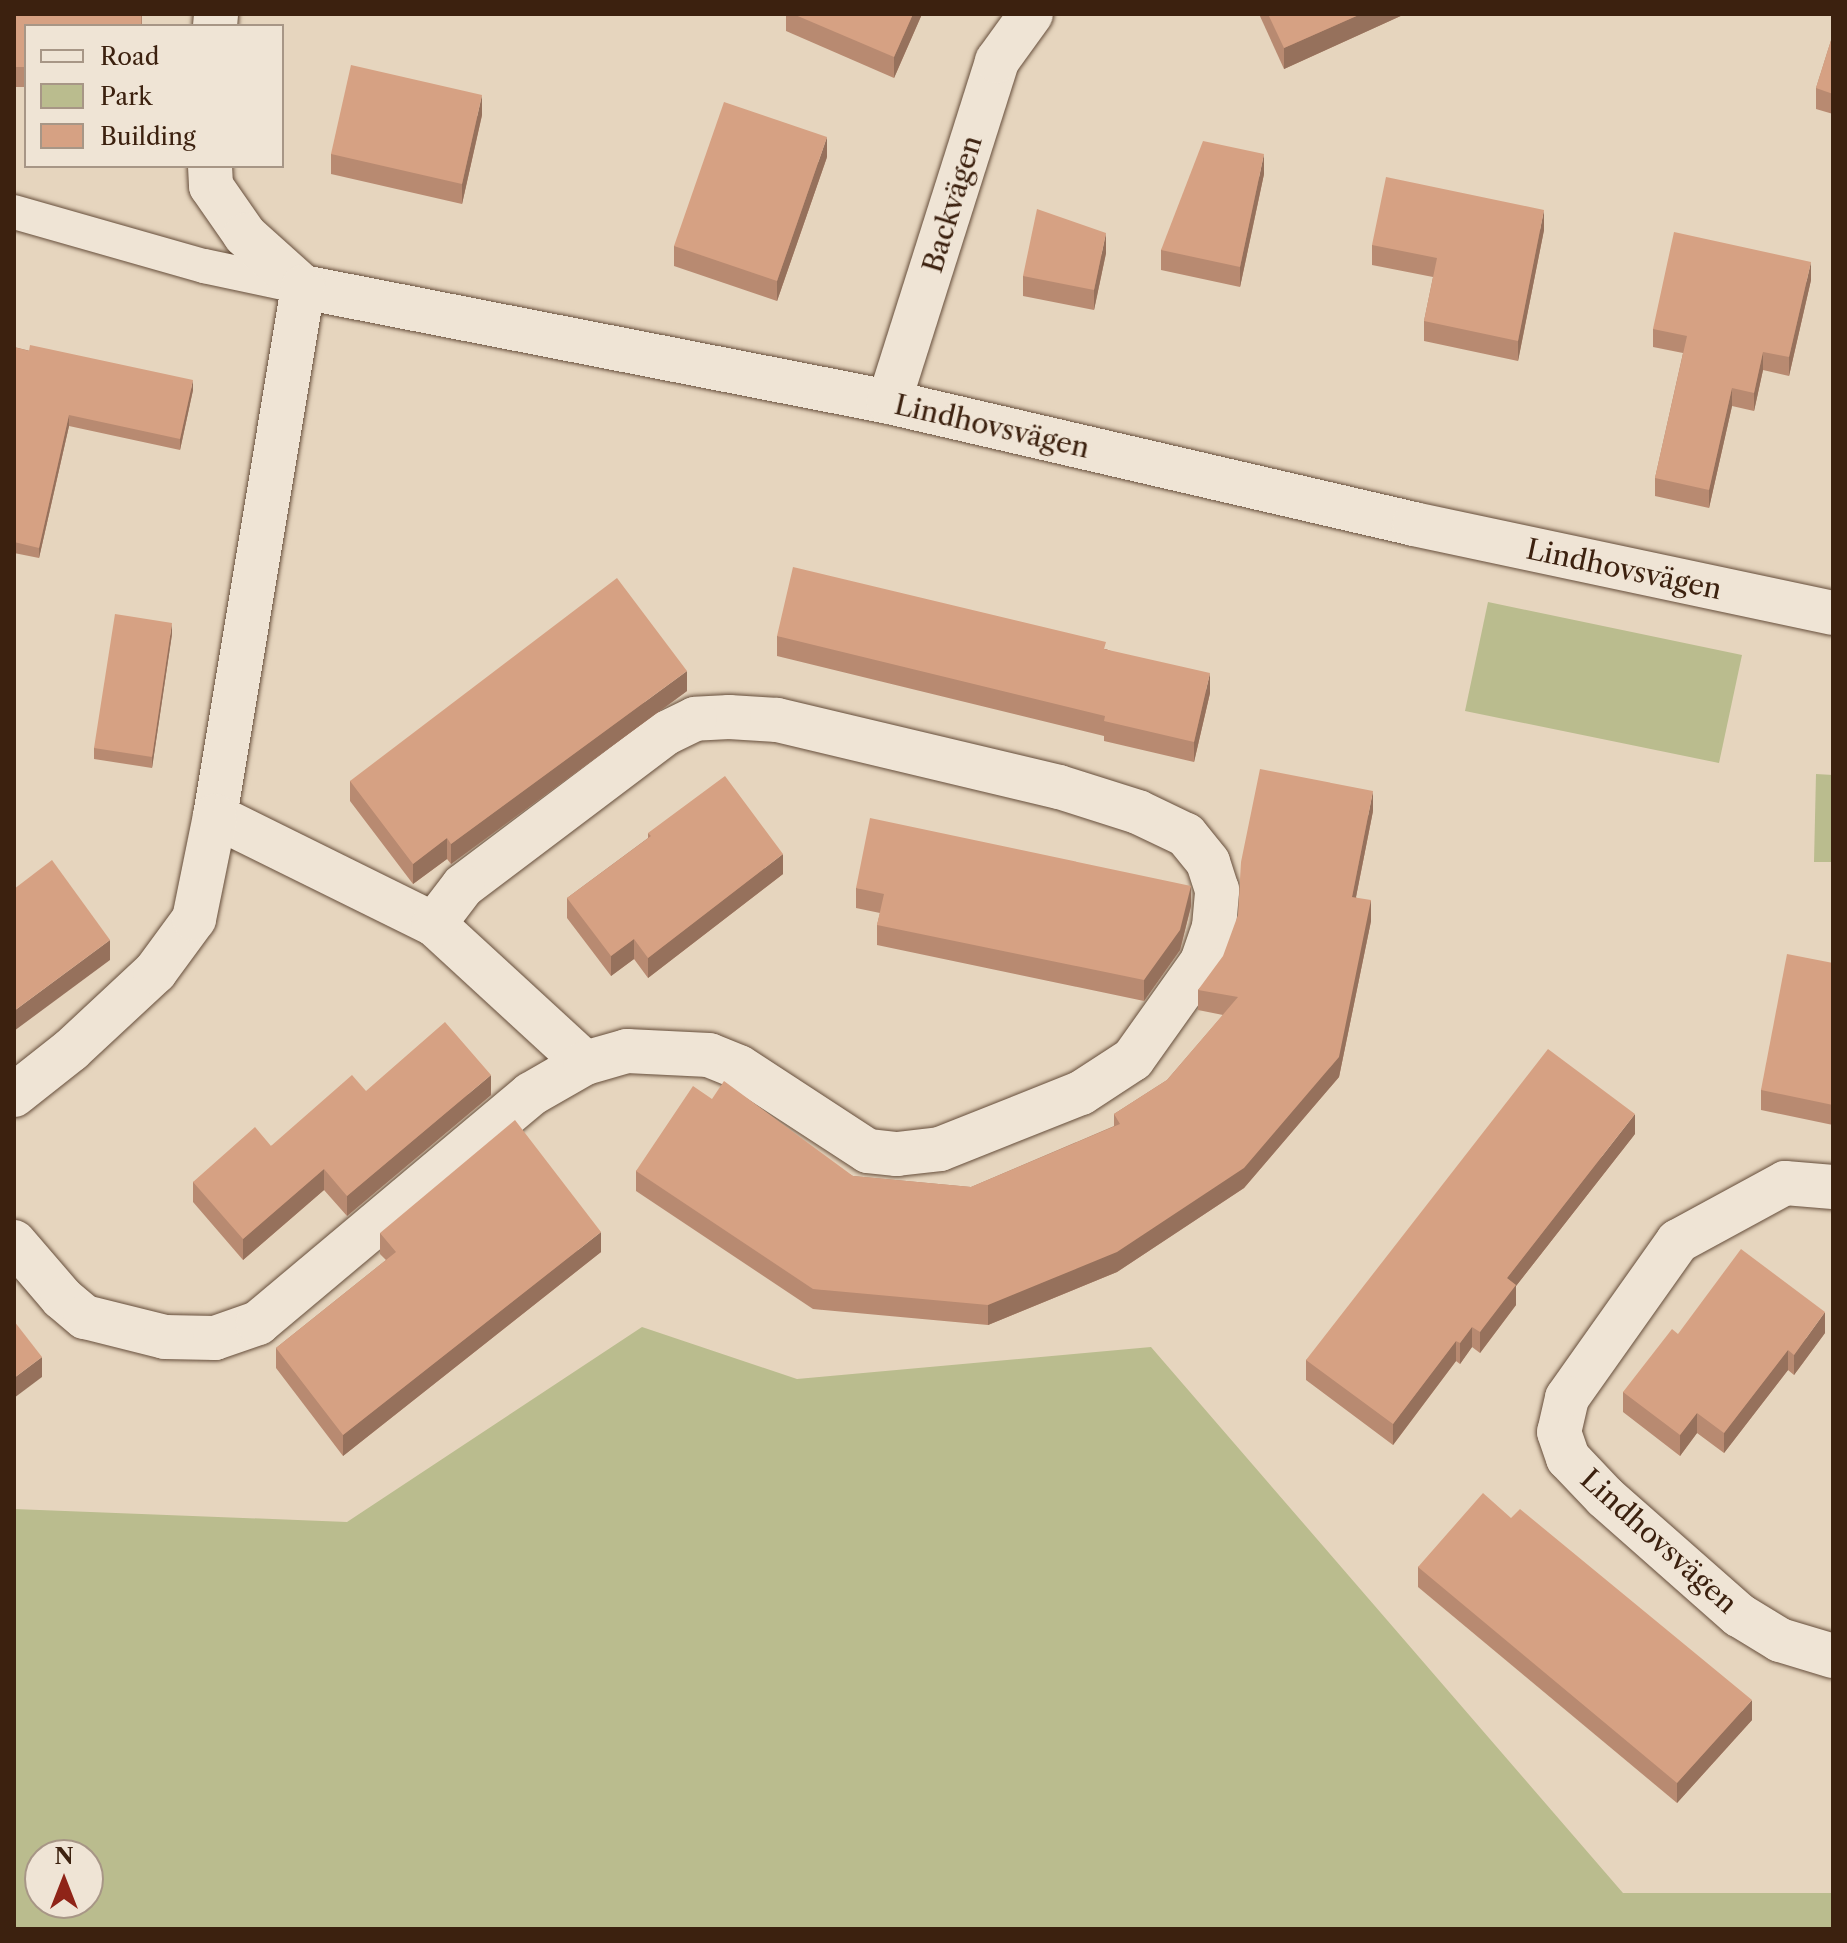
<!DOCTYPE html>
<meta charset="utf-8">
<style>
body{margin:0}
#map{position:relative;width:1847px;height:1943px;overflow:hidden;background:#e6d5be;font-family:"Libre Caslon Text",serif}
div>[style]{position:absolute}
[style*='--x']{left:calc(var(--x)*1px);top:calc(var(--y)*1px);width:calc(var(--w)*1px);rotate:calc(var(--a)*1deg)}
.green>*{inset:0;background:#babc8e}
.roads{filter:drop-shadow(0 0 2px #664e3b) drop-shadow(0 0 2px #664e3b)}
.lane>*{height:34px;margin:-17px;padding:0 17px;transform-origin:17px;border-radius:17px;background:#efe4d5}
.street>*{height:44px;margin:-22px;padding:0 22px;transform-origin:22px;border-radius:22px;background:#efe4d5}
.wall>*{inset:0;background:#b88a71}
.shaded-wall>*{inset:0;background:#96715c}
.building>*{inset:0;background:#d6a183}
span{translate:-50% -50%;white-space:nowrap;text-align:center;line-height:1.15;-webkit-text-stroke:6px #efe4d5;paint-order:stroke}
.street-label{font-size:28px;color:#3c210f}
.frame{position:absolute;inset:0;border:16px solid #3c210f;pointer-events:none}
.legend{position:absolute;left:24px;top:24px;width:260px;height:144px;box-sizing:border-box;background:#efe4d5;border:2px solid #a79686;margin:0;padding:10px 14px;list-style:none;font-size:24px;color:#3c210f}
.legend li{display:flex;align-items:center;gap:16px;height:40px}
.legend b{width:40px;border:2px solid #a79686}
.north{position:absolute;left:24px;top:1839px;width:80px;height:80px;box-sizing:border-box;background:#efe4d5;border:2px solid #a79686;border-radius:50%;rotate:0deg;font-size:22px;font-weight:700;line-height:32px;text-align:center;color:#3c210f}
.north::after{content:'';display:block;margin:auto;width:28px;height:36px;background:#8f2418;clip-path:polygon(50% 0,100% 100%,50% 72%,0 100%)}
</style>
<div id="map">
<div class="green">
<i style="clip-path:polygon(1488px 602px,1742px 655px,1719px 763px,1465px 711px)"></i>
<i style="clip-path:polygon(1816px 774px,1833px 775px,1833px 862px,1814px 862px)"></i>
<i style="clip-path:polygon(evenodd,642px 1327px,797px 1379px,1151px 1347px,1623px 1893px,1833px 1893px,1833px 1929px,14px 1929px,14px 1509px,347px 1522px,642px 1327px,40px 1855px,88px 1855px,88px 1903px,40px 1903px,40px 1855px)"></i>
</div>
<div class="roads">
<div class="lane">
<i style="--x:14;--y:212;--w:198;--a:15.9"></i>
<i style="--x:204;--y:266;--w:101;--a:12"></i>
</div>
<div class="street">
<i style="--x:215;--y:26;--w:12;--a:-85"></i>
<i style="--x:210;--y:166;--w:20;--a:87"></i>
<i style="--x:211;--y:186;--w:60;--a:55.2"></i>
<i style="--x:245;--y:235;--w:78;--a:41.9"></i>
<i style="--x:303;--y:287;--w:597;--a:11.1"></i>
<i style="--x:889;--y:402;--w:539;--a:13.08"></i>
<i style="--x:1414;--y:524;--w:428;--a:12"></i>
<i style="--x:303;--y:287;--w:536;--a:99.44"></i>
<i style="--x:215;--y:816;--w:244;--a:26.3"></i>
<i style="--x:434;--y:924;--w:205;--a:42.6"></i>
<i style="--x:889;--y:402;--w:358;--a:-72.4"></i>
<i style="--x:997;--y:61;--w:58;--a:-54.1"></i>
<i style="--x:14;--y:1095;--w:73;--a:-38.3"></i>
<i style="--x:71;--y:1050;--w:115;--a:-42.9"></i>
<i style="--x:155;--y:972;--w:66;--a:-53.7"></i>
<i style="--x:194;--y:919;--w:105;--a:-78.5"></i>
<i style="--x:1833;--y:1187;--w:48;--a:-175.2"></i>
<i style="--x:1785;--y:1183;--w:122;--a:151.5"></i>
<i style="--x:1678;--y:1241;--w:192;--a:125.3"></i>
<i style="--x:1567;--y:1398;--w:35;--a:103"></i>
<i style="--x:1559;--y:1432;--w:28;--a:71"></i>
<i style="--x:1568;--y:1458;--w:54;--a:46.5"></i>
<i style="--x:1605;--y:1497;--w:179;--a:41.4"></i>
<i style="--x:1739;--y:1615;--w:48;--a:31.4"></i>
<i style="--x:1780;--y:1640;--w:55;--a:16.8"></i>
<i style="--x:14;--y:1242;--w:74;--a:49.4"></i>
<i style="--x:62;--y:1298;--w:30;--a:40"></i>
<i style="--x:85;--y:1317;--w:82;--a:14"></i>
<i style="--x:165;--y:1337;--w:50;--a:1.1"></i>
<i style="--x:215;--y:1338;--w:46;--a:-19.2"></i>
<i style="--x:258;--y:1323;--w:356;--a:-40"></i>
<i style="--x:531;--y:1094;--w:62;--a:-29.9"></i>
<i style="--x:585;--y:1063;--w:44;--a:-15.9"></i>
<i style="--x:627;--y:1051;--w:82;--a:2.8"></i>
<i style="--x:709;--y:1055;--w:32;--a:22"></i>
<i style="--x:739;--y:1067;--w:154;--a:33.1"></i>
<i style="--x:868;--y:1151;--w:29;--a:6"></i>
<i style="--x:897;--y:1154;--w:43;--a:-6.6"></i>
<i style="--x:940;--y:1149;--w:152;--a:-21.7"></i>
<i style="--x:1081;--y:1093;--w:62;--a:-33.2"></i>
<i style="--x:1133;--y:1059;--w:119;--a:-54.6"></i>
<i style="--x:1202;--y:962;--w:37;--a:-71"></i>
<i style="--x:1214;--y:927;--w:37;--a:-85"></i>
<i style="--x:1217;--y:890;--w:29;--a:-108"></i>
<i style="--x:1208;--y:862;--w:35;--a:-129"></i>
<i style="--x:1186;--y:835;--w:53;--a:-154.4"></i>
<i style="--x:1138;--y:812;--w:83;--a:-162.4"></i>
<i style="--x:1059;--y:787;--w:290;--a:-166.6"></i>
<i style="--x:777;--y:720;--w:48;--a:-176.4"></i>
<i style="--x:729;--y:717;--w:34;--a:177"></i>
<i style="--x:695;--y:719;--w:32;--a:154"></i>
<i style="--x:666;--y:733;--w:254;--a:143"></i>
<i style="--x:463;--y:886;--w:48;--a:127.3"></i>
</div>
</div>
<div class="wall">
<i style="clip-path:polygon(14px 14px,142px 14px,142px 26px,26px 26px,26px 87px,14px 87px)"></i>
<i style="clip-path:polygon(786px 14px,922px 14px,894px 78px,786px 31px)"></i>
<i style="clip-path:polygon(1259px 14px,1405px 14px,1284px 69px)"></i>
<i style="clip-path:polygon(1833px 34px,1833px 114px,1816px 109px,1816px 88px)"></i>
<i style="clip-path:polygon(482px 115px,462px 204px,331px 174px,331px 154px)"></i>
<i style="clip-path:polygon(827px 157px,777px 301px,674px 266px,674px 246px)"></i>
<i style="clip-path:polygon(1264px 174px,1240px 287px,1161px 270px,1161px 250px)"></i>
<i style="clip-path:polygon(1544px 230px,1518px 361px,1424px 341px,1424px 321px,1433px 277px,1372px 265px,1372px 245px)"></i>
<i style="clip-path:polygon(1106px 253px,1094px 310px,1023px 296px,1023px 276px)"></i>
<i style="clip-path:polygon(1811px 280px,1789px 376px,1763px 370px,1754px 411px,1732px 406px,1709px 508px,1655px 496px,1655px 478px,1683px 353px,1653px 347px,1653px 329px)"></i>
<i style="clip-path:polygon(14px 347px,193px 390px,180px 450px,69px 426px,39px 558px,14px 553px)"></i>
<i style="clip-path:polygon(172px 634px,152px 768px,94px 759px,94px 748px)"></i>
<i style="clip-path:polygon(777px 636px,1106px 649px,1210px 693px,1194px 762px,1104px 741px,1104px 736px,777px 656px)"></i>
<i style="clip-path:polygon(687px 691px,451px 864px,447px 859px,413px 884px,350px 801px,350px 781px)"></i>
<i style="clip-path:polygon(1373px 811px,1356px 897px,1371px 921px,1339px 1077px,1244px 1188px,1117px 1272px,988px 1325px,813px 1309px,636px 1191px,636px 1171px,712px 1099px,853px 1176px,971px 1187px,1114px 1126px,1114px 1114px,1167px 1080px,1223px 1015px,1198px 1010px,1198px 990px)"></i>
<i style="clip-path:polygon(648px 833px,783px 874px,648px 978px,634px 959px,611px 976px,567px 918px,567px 898px,648px 838px)"></i>
<i style="clip-path:polygon(856px 888px,1191px 906px,1180px 950px,1144px 1001px,877px 945px,877px 925px,880px 913px,856px 908px)"></i>
<i style="clip-path:polygon(1833px 963px,1833px 1125px,1761px 1110px,1761px 1090px)"></i>
<i style="clip-path:polygon(366px 1091px,491px 1095px,347px 1216px,324px 1190px,243px 1260px,193px 1202px,193px 1182px,271px 1146px)"></i>
<i style="clip-path:polygon(1635px 1134px,1516px 1286px,1516px 1305px,1480px 1353px,1472px 1347px,1460px 1364px,1456px 1361px,1393px 1445px,1306px 1380px,1306px 1360px)"></i>
<i style="clip-path:polygon(380px 1233px,601px 1252px,343px 1456px,276px 1368px,276px 1348px,386px 1260px,380px 1254px)"></i>
<i style="clip-path:polygon(1825px 1333px,1794px 1375px,1788px 1370px,1724px 1453px,1697px 1433px,1680px 1456px,1623px 1412px,1623px 1392px)"></i>
<i style="clip-path:polygon(1511px 1518px,1752px 1720px,1677px 1803px,1418px 1587px,1418px 1567px)"></i>
</div>
<div class="shaded-wall">
<i style="clip-path:polygon(913px 14px,922px 14px,894px 78px,894px 57px)"></i>
<i style="clip-path:polygon(1361px 14px,1405px 14px,1284px 69px,1284px 48px)"></i>
<i style="clip-path:polygon(482px 95px,482px 115px,462px 204px,462px 184px)"></i>
<i style="clip-path:polygon(827px 137px,827px 157px,777px 301px,777px 281px)"></i>
<i style="clip-path:polygon(1264px 154px,1264px 174px,1240px 287px,1240px 267px)"></i>
<i style="clip-path:polygon(1544px 210px,1544px 230px,1518px 361px,1518px 341px)"></i>
<i style="clip-path:polygon(1106px 233px,1106px 253px,1094px 310px,1094px 290px)"></i>
<i style="clip-path:polygon(1811px 262px,1811px 280px,1789px 376px,1789px 357px)"></i>
<i style="clip-path:polygon(1763px 352px,1763px 370px,1754px 411px,1754px 393px)"></i>
<i style="clip-path:polygon(193px 380px,193px 390px,180px 450px,180px 439px)"></i>
<i style="clip-path:polygon(1732px 388px,1732px 406px,1709px 508px,1709px 490px)"></i>
<i style="clip-path:polygon(69px 415px,69px 426px,39px 558px,39px 548px)"></i>
<i style="clip-path:polygon(172px 623px,172px 634px,152px 768px,152px 757px)"></i>
<i style="clip-path:polygon(687px 671px,687px 691px,451px 864px,451px 844px)"></i>
<i style="clip-path:polygon(1210px 673px,1210px 693px,1194px 762px,1194px 742px)"></i>
<i style="clip-path:polygon(1373px 791px,1373px 811px,1352px 917px,1352px 897px)"></i>
<i style="clip-path:polygon(447px 838px,447px 859px,413px 884px,413px 864px)"></i>
<i style="clip-path:polygon(783px 854px,783px 874px,648px 978px,648px 958px)"></i>
<i style="clip-path:polygon(1191px 886px,1191px 906px,1180px 950px,1144px 1001px,1144px 980px)"></i>
<i style="clip-path:polygon(1371px 900px,1371px 921px,1339px 1077px,1244px 1188px,1117px 1272px,988px 1325px,988px 1305px)"></i>
<i style="clip-path:polygon(634px 939px,634px 959px,611px 976px,611px 956px)"></i>
<i style="clip-path:polygon(110px 940px,110px 960px,14px 1031px,14px 1011px)"></i>
<i style="clip-path:polygon(491px 1075px,491px 1095px,347px 1216px,347px 1196px)"></i>
<i style="clip-path:polygon(1635px 1114px,1635px 1134px,1516px 1286px,1516px 1305px,1480px 1353px,1480px 1332px,1507px 1278px)"></i>
<i style="clip-path:polygon(324px 1169px,324px 1190px,243px 1260px,243px 1239px)"></i>
<i style="clip-path:polygon(601px 1232px,601px 1252px,343px 1456px,343px 1435px)"></i>
<i style="clip-path:polygon(1825px 1312px,1825px 1333px,1794px 1375px,1794px 1355px)"></i>
<i style="clip-path:polygon(1472px 1327px,1472px 1347px,1460px 1364px,1460px 1343px)"></i>
<i style="clip-path:polygon(1456px 1341px,1456px 1361px,1393px 1445px,1393px 1424px)"></i>
<i style="clip-path:polygon(1788px 1350px,1788px 1370px,1724px 1453px,1724px 1433px)"></i>
<i style="clip-path:polygon(42px 1357px,42px 1377px,14px 1398px,14px 1378px)"></i>
<i style="clip-path:polygon(1697px 1413px,1697px 1433px,1680px 1456px,1680px 1435px)"></i>
<i style="clip-path:polygon(1752px 1700px,1752px 1720px,1677px 1803px,1677px 1783px)"></i>
</div>
<div class="building">
<i style="clip-path:polygon(14px 14px,141px 14px,141px 26px,26px 26px,26px 67px,14px 67px)"></i>
<i style="clip-path:polygon(793px 14px,913px 14px,894px 57px)"></i>
<i style="clip-path:polygon(1268px 14px,1361px 14px,1284px 48px)"></i>
<i style="clip-path:polygon(1833px 34px,1833px 94px,1816px 88px)"></i>
<i style="clip-path:polygon(351px 65px,482px 95px,462px 184px,331px 154px)"></i>
<i style="clip-path:polygon(724px 102px,827px 137px,777px 281px,674px 246px)"></i>
<i style="clip-path:polygon(1203px 141px,1264px 154px,1240px 267px,1161px 250px)"></i>
<i style="clip-path:polygon(1386px 177px,1544px 210px,1518px 341px,1424px 321px,1437px 258px,1372px 245px)"></i>
<i style="clip-path:polygon(1037px 209px,1106px 233px,1094px 290px,1023px 276px)"></i>
<i style="clip-path:polygon(1674px 232px,1811px 262px,1789px 357px,1763px 352px,1754px 393px,1732px 388px,1709px 490px,1655px 478px,1687px 336px,1653px 329px)"></i>
<i style="clip-path:polygon(30px 345px,193px 380px,180px 439px,69px 415px,39px 548px,14px 542px,14px 347px,29px 351px)"></i>
<i style="clip-path:polygon(793px 567px,1106px 642px,1104px 649px,1210px 673px,1194px 742px,1104px 721px,1105px 716px,777px 636px)"></i>
<i style="clip-path:polygon(617px 578px,687px 671px,451px 844px,447px 838px,413px 864px,350px 781px)"></i>
<i style="clip-path:polygon(115px 614px,172px 623px,152px 757px,94px 748px)"></i>
<i style="clip-path:polygon(1260px 769px,1373px 791px,1352px 897px,1371px 900px,1339px 1057px,1244px 1168px,1117px 1252px,988px 1305px,813px 1289px,636px 1171px,693px 1086px,712px 1099px,724px 1081px,853px 1176px,971px 1187px,1120px 1124px,1114px 1114px,1167px 1080px,1238px 997px,1198px 990px,1223px 956px,1238px 915px,1241px 862px)"></i>
<i style="clip-path:polygon(725px 776px,783px 854px,648px 958px,634px 939px,611px 956px,567px 898px,651px 836px,648px 833px)"></i>
<i style="clip-path:polygon(870px 818px,1191px 886px,1180px 930px,1144px 980px,877px 925px,884px 894px,856px 888px)"></i>
<i style="clip-path:polygon(52px 860px,110px 940px,14px 1011px,14px 889px)"></i>
<i style="clip-path:polygon(1787px 954px,1833px 963px,1833px 1105px,1761px 1090px)"></i>
<i style="clip-path:polygon(445px 1022px,491px 1075px,347px 1196px,324px 1169px,243px 1239px,193px 1182px,255px 1127px,271px 1146px,352px 1075px,366px 1091px)"></i>
<i style="clip-path:polygon(1548px 1049px,1635px 1114px,1507px 1278px,1516px 1285px,1480px 1332px,1472px 1327px,1460px 1343px,1456px 1341px,1393px 1424px,1306px 1360px)"></i>
<i style="clip-path:polygon(515px 1120px,601px 1232px,343px 1435px,276px 1348px,396px 1252px,380px 1233px)"></i>
<i style="clip-path:polygon(1741px 1249px,1825px 1312px,1794px 1355px,1788px 1350px,1724px 1433px,1697px 1413px,1680px 1435px,1623px 1392px,1672px 1329px,1678px 1334px)"></i>
<i style="clip-path:polygon(14px 1321px,42px 1357px,14px 1378px)"></i>
<i style="clip-path:polygon(1483px 1493px,1511px 1518px,1520px 1509px,1752px 1700px,1677px 1783px,1418px 1567px)"></i>
</div>
<div class="street-label">
<span style="left:952px;top:204px;rotate:-73deg">Backvägen</span>
<span style="left:992px;top:426px;rotate:13deg">Lindhovsvägen</span>
<span style="left:1624px;top:569px;rotate:12deg">Lindhovsvägen</span>
<span style="left:1659px;top:1541px;rotate:42deg">Lindhovsvägen</span>
</div>
<div class="frame"></div>
<ul class="legend">
<li><b style="height:10px;background:#efe4d5"></b>Road</li>
<li><b style="height:22px;background:#babc8e"></b>Park</li>
<li><b style="height:22px;background:#d6a183"></b>Building</li>
</ul>
<div class="north">N</div>
</div>
